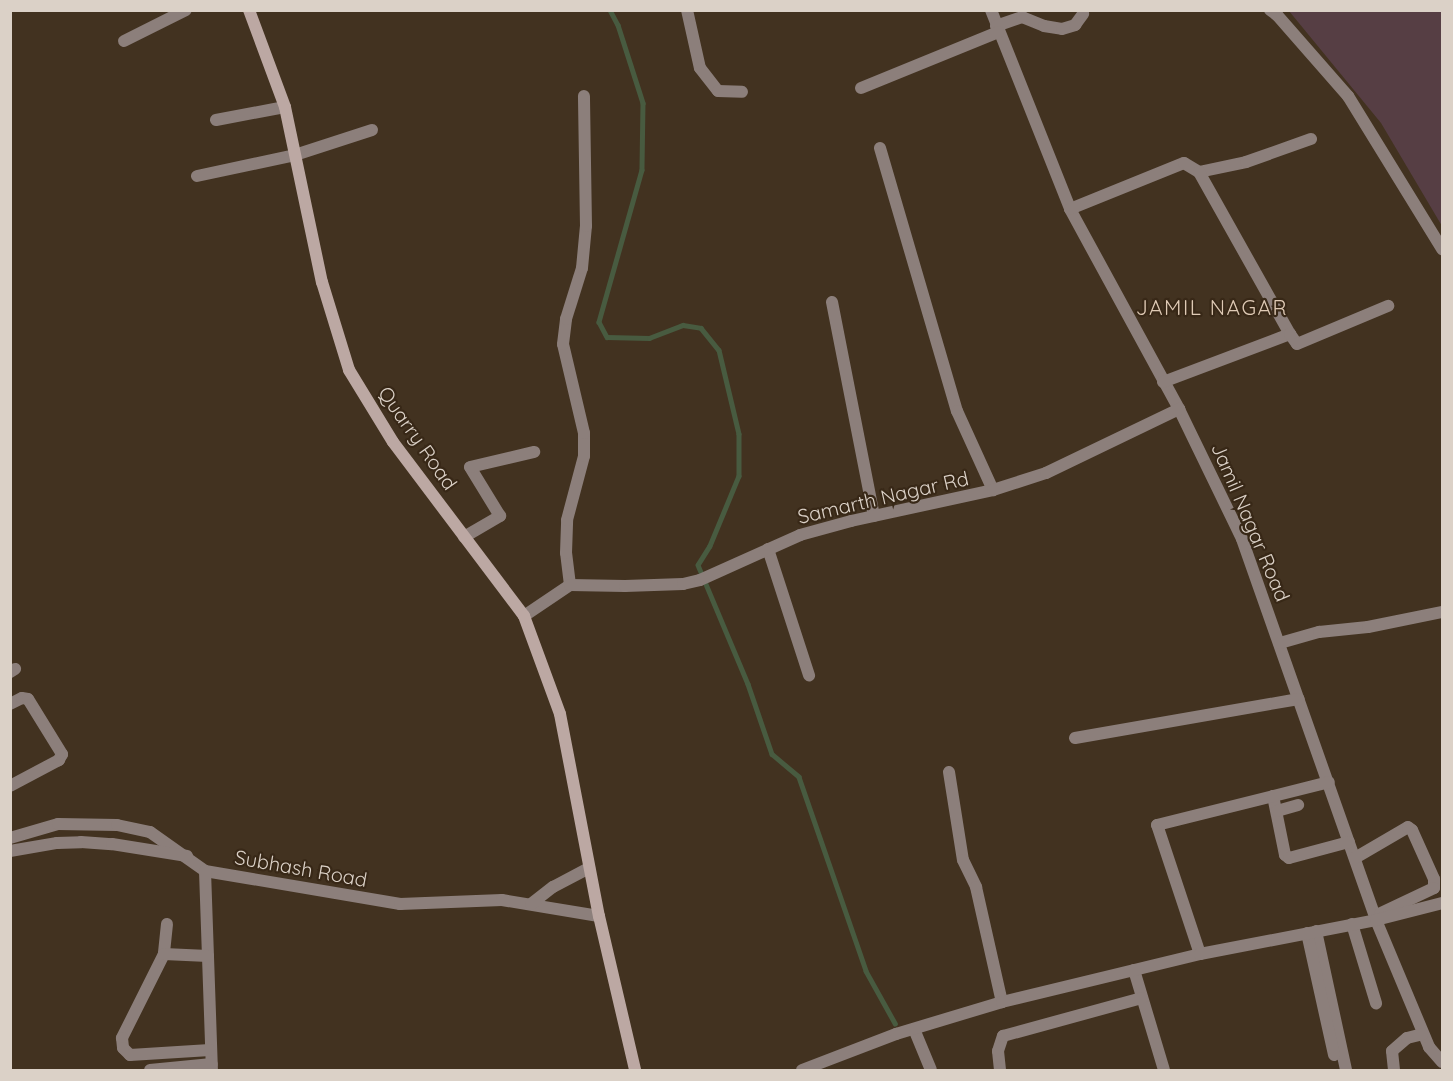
<!DOCTYPE html>
<style>
body{margin:0}
#map{position:relative;width:1453px;height:1081px;overflow:hidden;background:#423220;font-family:Quicksand,sans-serif}
div>[style]{position:absolute}
[style*='--x']{left:calc(var(--x)*1px);top:calc(var(--y)*1px);width:calc(var(--w)*1px);rotate:calc(var(--a)*1deg)}
.green>*{inset:0;background:#563e44}
.stream>*{height:4.5px;margin:-2.25px;padding:0 2.25px;transform-origin:2.25px;border-radius:2.25px;background:#485b40}
.street>*{height:12px;margin:-6px;padding:0 6px;transform-origin:6px;border-radius:6px;background:#8c7f7b}
.secondary>*{height:12px;margin:-6px;padding:0 6px;transform-origin:6px;border-radius:6px;background:#bca8a3}
span{translate:-50% -50%;white-space:nowrap;text-align:center;line-height:1.15;-webkit-text-stroke:4.5px #382817;paint-order:stroke}
.street-label{font-size:20px;color:#dbd1c7}
.neighbourhood-label{font-size:21px;color:#dfcab5;letter-spacing:1.5px}
.frame{position:absolute;inset:0;border:12px solid #dbd1c7;pointer-events:none}
</style>
<div id="map">
<div class="green">
<i style="clip-path:polygon(1289px 11px,1442px 11px,1442px 226px,1381px 123px)"></i>
</div>
<div class="stream">
<i style="--x:610;--y:10;--w:17;--a:62"></i>
<i style="--x:618;--y:25;--w:82;--a:72.2"></i>
<i style="--x:643;--y:103;--w:67;--a:90.9"></i>
<i style="--x:642;--y:170;--w:158;--a:105.8"></i>
<i style="--x:599;--y:322;--w:17;--a:62"></i>
<i style="--x:607;--y:337;--w:42;--a:1.4"></i>
<i style="--x:649;--y:338;--w:36;--a:-21"></i>
<i style="--x:683;--y:325;--w:18;--a:9"></i>
<i style="--x:701;--y:328;--w:28;--a:51"></i>
<i style="--x:719;--y:350;--w:86;--a:76.6"></i>
<i style="--x:739;--y:434;--w:42;--a:90"></i>
<i style="--x:739;--y:476;--w:76;--a:112.5"></i>
<i style="--x:710;--y:546;--w:22;--a:122"></i>
<i style="--x:698;--y:565;--w:129;--a:67.2"></i>
<i style="--x:748;--y:684;--w:74;--a:71.1"></i>
<i style="--x:772;--y:754;--w:35;--a:40"></i>
<i style="--x:799;--y:777;--w:205;--a:70.9"></i>
<i style="--x:866;--y:971;--w:60;--a:60.9"></i>
</div>
<div class="street">
<i style="--x:687;--y:10;--w:59;--a:77.4"></i>
<i style="--x:700;--y:68;--w:29;--a:52"></i>
<i style="--x:718;--y:91;--w:24;--a:2"></i>
<i style="--x:991;--y:10;--w:214;--a:68.3"></i>
<i style="--x:1070;--y:209;--w:228;--a:61.4"></i>
<i style="--x:1179;--y:409;--w:144;--a:64.1"></i>
<i style="--x:1242;--y:539;--w:404;--a:70.6"></i>
<i style="--x:1376;--y:920;--w:138;--a:67.3"></i>
<i style="--x:1429;--y:1047;--w:20;--a:49"></i>
<i style="--x:1270;--y:10;--w:9;--a:36"></i>
<i style="--x:1277;--y:15;--w:108;--a:48.8"></i>
<i style="--x:1348;--y:96;--w:180;--a:58.4"></i>
<i style="--x:996;--y:26;--w:28;--a:-19"></i>
<i style="--x:1022;--y:17;--w:24;--a:22"></i>
<i style="--x:1044;--y:26;--w:18;--a:9"></i>
<i style="--x:1062;--y:29;--w:14;--a:-17"></i>
<i style="--x:1075;--y:25;--w:14;--a:-54"></i>
<i style="--x:124;--y:41;--w:69;--a:-26.6"></i>
<i style="--x:861;--y:88;--w:148;--a:-22.2"></i>
<i style="--x:216;--y:120;--w:70;--a:-10.7"></i>
<i style="--x:880;--y:148;--w:274;--a:73.7"></i>
<i style="--x:957;--y:411;--w:87;--a:65.5"></i>
<i style="--x:1199;--y:172;--w:48;--a:-12"></i>
<i style="--x:1246;--y:162;--w:69;--a:-19.5"></i>
<i style="--x:197;--y:176;--w:100;--a:-12.1"></i>
<i style="--x:295;--y:155;--w:81;--a:-18"></i>
<i style="--x:1070;--y:209;--w:123;--a:-22"></i>
<i style="--x:1184;--y:163;--w:17;--a:31"></i>
<i style="--x:1199;--y:172;--w:186;--a:60.7"></i>
<i style="--x:832;--y:302;--w:218;--a:78.9"></i>
<i style="--x:1163;--y:382;--w:136;--a:-20.7"></i>
<i style="--x:1290;--y:334;--w:12;--a:55"></i>
<i style="--x:1297;--y:344;--w:99;--a:-22.7"></i>
<i style="--x:464;--y:537;--w:42;--a:-30.3"></i>
<i style="--x:500;--y:516;--w:57;--a:-121.5"></i>
<i style="--x:470;--y:467;--w:66;--a:-13.2"></i>
<i style="--x:768;--y:549;--w:133;--a:72"></i>
<i style="--x:570;--y:585;--w:32;--a:-97"></i>
<i style="--x:566;--y:553;--w:33;--a:-88"></i>
<i style="--x:567;--y:520;--w:66;--a:-75.1"></i>
<i style="--x:584;--y:456;--w:23;--a:-90"></i>
<i style="--x:584;--y:433;--w:91;--a:-103.3"></i>
<i style="--x:563;--y:344;--w:25;--a:-83"></i>
<i style="--x:566;--y:319;--w:53;--a:-72.6"></i>
<i style="--x:582;--y:268;--w:42;--a:-84.6"></i>
<i style="--x:586;--y:226;--w:130;--a:-90.9"></i>
<i style="--x:524;--y:616;--w:55;--a:-34"></i>
<i style="--x:570;--y:585;--w:55;--a:1"></i>
<i style="--x:625;--y:586;--w:58;--a:-2"></i>
<i style="--x:683;--y:584;--w:17;--a:-13"></i>
<i style="--x:700;--y:580;--w:110;--a:-24.2"></i>
<i style="--x:800;--y:535;--w:53;--a:-15.4"></i>
<i style="--x:851;--y:521;--w:145;--a:-12.3"></i>
<i style="--x:993;--y:490;--w:56;--a:-17.8"></i>
<i style="--x:1046;--y:473;--w:148;--a:-25.7"></i>
<i style="--x:1280;--y:643;--w:41;--a:-15.8"></i>
<i style="--x:1319;--y:632;--w:49;--a:-5.8"></i>
<i style="--x:1368;--y:627;--w:76;--a:-11.5"></i>
<i style="--x:10;--y:672;--w:6;--a:-31"></i>
<i style="--x:10;--y:704;--w:13;--a:-27"></i>
<i style="--x:22;--y:698;--w:6;--a:9"></i>
<i style="--x:28;--y:699;--w:65;--a:58.3"></i>
<i style="--x:62;--y:754;--w:7;--a:117"></i>
<i style="--x:59;--y:760;--w:55;--a:152"></i>
<i style="--x:1075;--y:738;--w:227;--a:-9.9"></i>
<i style="--x:949;--y:772;--w:89;--a:81"></i>
<i style="--x:963;--y:860;--w:30;--a:64"></i>
<i style="--x:976;--y:887;--w:118;--a:77.3"></i>
<i style="--x:1273;--y:796;--w:60;--a:78.5"></i>
<i style="--x:1285;--y:855;--w:5;--a:37"></i>
<i style="--x:1289;--y:858;--w:62;--a:-14.9"></i>
<i style="--x:1277;--y:811;--w:22;--a:-16"></i>
<i style="--x:10;--y:838;--w:50;--a:-16.3"></i>
<i style="--x:58;--y:824;--w:59;--a:1"></i>
<i style="--x:117;--y:825;--w:34;--a:12"></i>
<i style="--x:150;--y:832;--w:67;--a:35.3"></i>
<i style="--x:205;--y:871;--w:198;--a:9.6"></i>
<i style="--x:400;--y:904;--w:102;--a:-2.2"></i>
<i style="--x:502;--y:900;--w:98;--a:9.4"></i>
<i style="--x:10;--y:851;--w:48;--a:-9.7"></i>
<i style="--x:57;--y:843;--w:24;--a:-2"></i>
<i style="--x:81;--y:842;--w:31;--a:4"></i>
<i style="--x:112;--y:844;--w:76;--a:9.1"></i>
<i style="--x:1355;--y:858;--w:61;--a:-30.3"></i>
<i style="--x:1408;--y:827;--w:5;--a:37"></i>
<i style="--x:1412;--y:830;--w:54;--a:65.8"></i>
<i style="--x:1434;--y:879;--w:9;--a:90"></i>
<i style="--x:1434;--y:888;--w:59;--a:154.7"></i>
<i style="--x:205;--y:871;--w:199;--a:88"></i>
<i style="--x:531;--y:904;--w:28;--a:-38"></i>
<i style="--x:553;--y:887;--w:41;--a:-27.8"></i>
<i style="--x:167;--y:924;--w:30;--a:96"></i>
<i style="--x:164;--y:954;--w:94;--a:116.6"></i>
<i style="--x:122;--y:1038;--w:10;--a:84"></i>
<i style="--x:123;--y:1048;--w:10;--a:45"></i>
<i style="--x:130;--y:1055;--w:80;--a:-3.6"></i>
<i style="--x:1352;--y:924;--w:83;--a:73.1"></i>
<i style="--x:1316;--y:931;--w:142;--a:77.8"></i>
<i style="--x:1307;--y:933;--w:125;--a:77.5"></i>
<i style="--x:164;--y:954;--w:44;--a:2.6"></i>
<i style="--x:1200;--y:954;--w:136;--a:-108.4"></i>
<i style="--x:1157;--y:825;--w:177;--a:-14"></i>
<i style="--x:1134;--y:970;--w:104;--a:73.3"></i>
<i style="--x:914;--y:1029;--w:44;--a:67.5"></i>
<i style="--x:150;--y:1070;--w:62;--a:-5.5"></i>
<i style="--x:802;--y:1070;--w:101;--a:-21"></i>
<i style="--x:896;--y:1034;--w:111;--a:-16.8"></i>
<i style="--x:1002;--y:1002;--w:204;--a:-13.6"></i>
<i style="--x:1200;--y:954;--w:179;--a:-10.9"></i>
<i style="--x:1376;--y:920;--w:68;--a:-14.4"></i>
<i style="--x:1000;--y:1070;--w:19;--a:-96"></i>
<i style="--x:998;--y:1051;--w:16;--a:-72"></i>
<i style="--x:1003;--y:1036;--w:144;--a:-15.3"></i>
<i style="--x:1394;--y:1070;--w:19;--a:-96"></i>
<i style="--x:1392;--y:1051;--w:20;--a:-41"></i>
<i style="--x:1407;--y:1038;--w:16;--a:-14"></i>
</div>
<div class="secondary">
<i style="--x:249;--y:10;--w:103;--a:69.6"></i>
<i style="--x:285;--y:107;--w:179;--a:78.1"></i>
<i style="--x:322;--y:282;--w:92;--a:72.9"></i>
<i style="--x:349;--y:370;--w:84;--a:58.6"></i>
<i style="--x:393;--y:442;--w:218;--a:53"></i>
<i style="--x:524;--y:616;--w:104;--a:69.8"></i>
<i style="--x:560;--y:714;--w:206;--a:79.1"></i>
<i style="--x:599;--y:916;--w:158;--a:76.8"></i>
</div>
<div class="street-label">
<span style="left:418px;top:438px;rotate:55deg">Quarry Road</span>
<span style="left:883px;top:497px;rotate:-13deg">Samarth Nagar Rd</span>
<span style="left:1251px;top:522px;rotate:67deg">Jamil Nagar Road</span>
<span style="left:301px;top:868px;rotate:10deg">Subhash Road</span>
</div>
<div class="neighbourhood-label">
<span style="left:1212px;top:307px">JAMIL NAGAR</span>
</div>
<div class="frame"></div>
</div>
